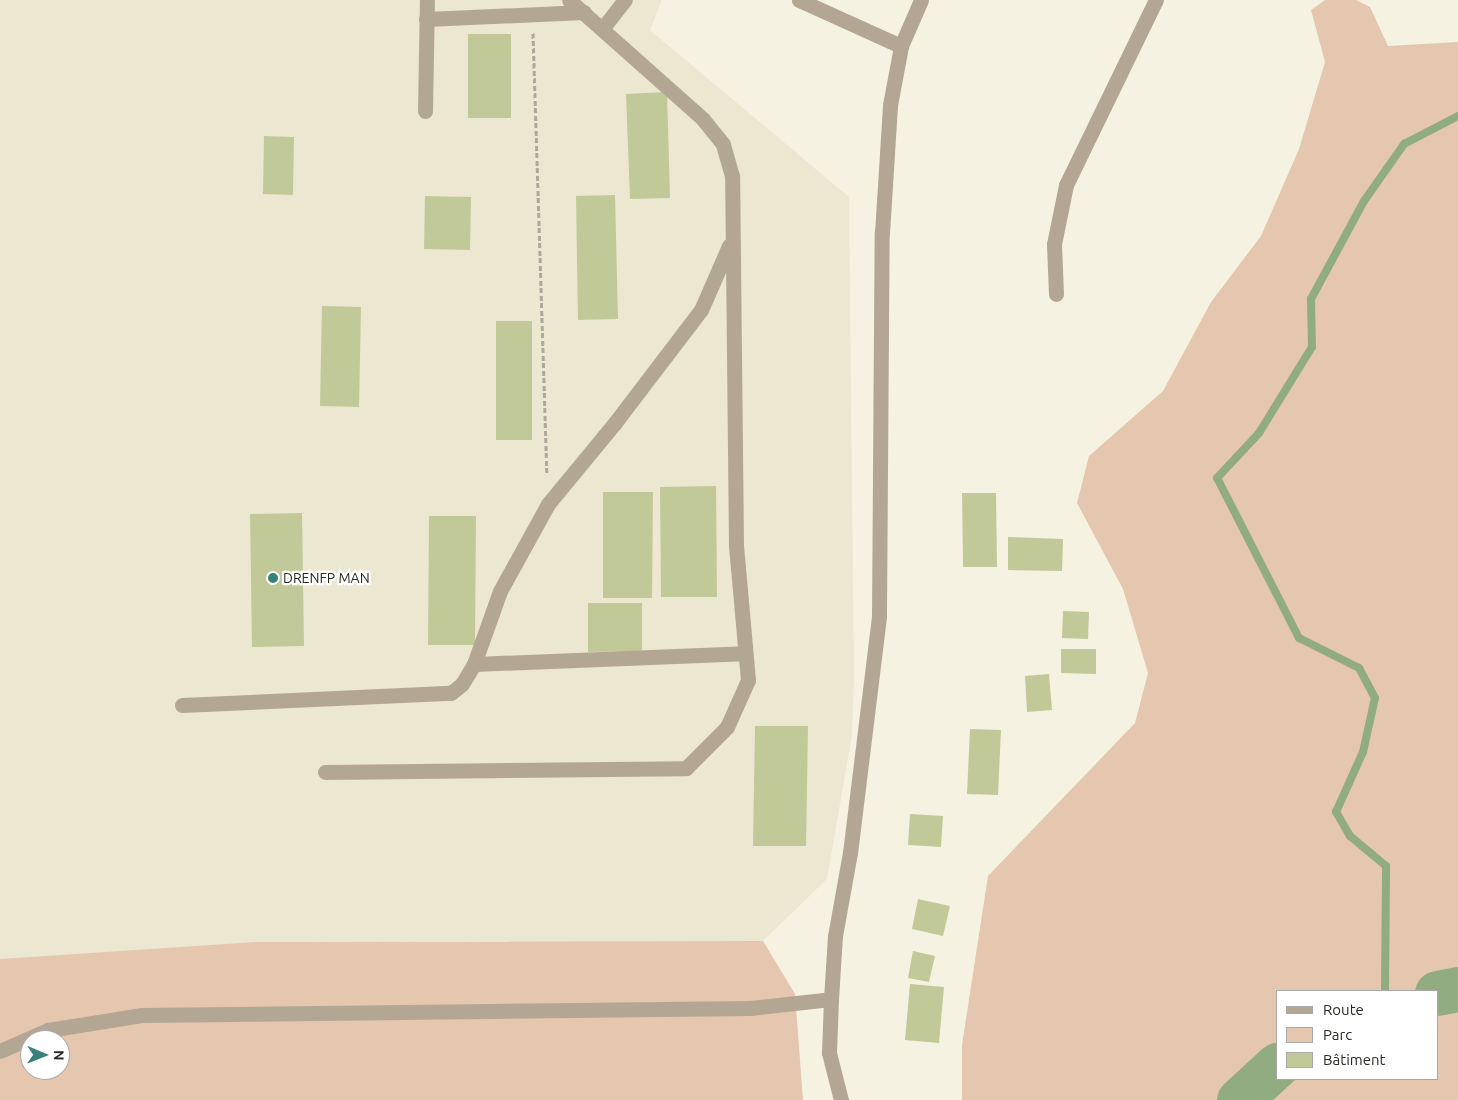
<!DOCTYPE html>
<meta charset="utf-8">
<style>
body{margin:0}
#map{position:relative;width:1458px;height:1100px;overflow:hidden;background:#f6f2e2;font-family:Ubuntu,sans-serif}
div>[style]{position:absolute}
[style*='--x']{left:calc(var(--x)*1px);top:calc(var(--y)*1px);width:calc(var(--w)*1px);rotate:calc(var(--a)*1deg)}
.built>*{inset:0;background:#ece7d0}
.green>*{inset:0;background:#e5c6ae}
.stream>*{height:8px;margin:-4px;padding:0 4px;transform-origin:4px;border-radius:4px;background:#92ac81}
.river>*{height:45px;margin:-22.5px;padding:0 22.5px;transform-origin:22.5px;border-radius:22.5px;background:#92ac81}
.building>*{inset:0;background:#c2c998}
.path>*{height:3px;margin-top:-1.5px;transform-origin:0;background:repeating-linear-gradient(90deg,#aba89c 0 5px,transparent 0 7.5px)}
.minor>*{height:15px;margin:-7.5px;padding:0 7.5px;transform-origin:7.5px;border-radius:7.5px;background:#b3a794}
.dots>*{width:14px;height:14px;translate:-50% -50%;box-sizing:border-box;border:2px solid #fff;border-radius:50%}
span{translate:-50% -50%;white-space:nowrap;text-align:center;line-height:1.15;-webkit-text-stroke:4.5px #fff;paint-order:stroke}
.poi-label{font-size:14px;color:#292822}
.left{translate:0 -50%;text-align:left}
.legend{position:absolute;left:1276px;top:990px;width:162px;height:90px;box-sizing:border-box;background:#fff;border:1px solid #a9a9a7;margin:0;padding:6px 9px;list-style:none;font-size:15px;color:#292822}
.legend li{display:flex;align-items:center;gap:10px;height:25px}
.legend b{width:25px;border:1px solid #a9a9a7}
.north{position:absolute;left:20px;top:1030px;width:50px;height:50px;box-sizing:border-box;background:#fff;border:1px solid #a9a9a7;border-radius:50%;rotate:91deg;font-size:14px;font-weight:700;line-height:20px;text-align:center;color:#292822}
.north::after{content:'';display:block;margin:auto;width:18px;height:22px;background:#39807b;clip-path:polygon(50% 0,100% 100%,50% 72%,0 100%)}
</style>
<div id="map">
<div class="built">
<i style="clip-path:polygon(0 0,662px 0,650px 30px,849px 197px,854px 679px,852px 735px,827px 879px,763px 941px,255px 942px,0 959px)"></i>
</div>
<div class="green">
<i style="clip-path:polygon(evenodd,1325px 0,1356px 0,1370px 7px,1388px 46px,1458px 42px,1458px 1100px,962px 1100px,962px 1045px,988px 876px,1135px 723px,1148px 673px,1123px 589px,1077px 503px,1089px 456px,1163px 391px,1211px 302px,1261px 236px,1299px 149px,1325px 62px,1311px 10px,1325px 0,1277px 991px,1437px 991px,1437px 1079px,1277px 1079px,1277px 991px)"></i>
<i style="clip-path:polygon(evenodd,763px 941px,795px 994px,803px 1100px,0 1100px,0 959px,255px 942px,763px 941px,30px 1040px,60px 1040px,60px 1070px,30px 1070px,30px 1040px)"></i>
</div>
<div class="stream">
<i style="--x:1385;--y:991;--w:125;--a:-89.5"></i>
<i style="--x:1386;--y:866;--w:47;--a:-140.2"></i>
<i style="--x:1350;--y:836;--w:28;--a:-120"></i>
<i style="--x:1336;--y:812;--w:66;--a:-65.8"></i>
<i style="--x:1363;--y:752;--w:55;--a:-77.5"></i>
<i style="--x:1375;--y:698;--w:34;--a:-118"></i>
<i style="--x:1359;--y:668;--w:67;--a:-153.4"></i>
<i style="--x:1299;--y:638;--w:180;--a:-117.1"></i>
<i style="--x:1217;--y:478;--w:62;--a:-47"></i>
<i style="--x:1259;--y:433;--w:101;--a:-58.4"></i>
<i style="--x:1312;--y:347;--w:48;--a:-91.2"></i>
<i style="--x:1311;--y:299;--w:111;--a:-61.6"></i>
<i style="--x:1364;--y:201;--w:70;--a:-54.9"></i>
<i style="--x:1404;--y:144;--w:61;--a:-27.4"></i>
</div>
<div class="river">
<i style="--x:1437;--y:993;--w:21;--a:-11"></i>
<i style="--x:1239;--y:1100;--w:52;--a:-42.6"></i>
</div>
<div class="building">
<i style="clip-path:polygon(468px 34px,511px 34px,511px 118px,468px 118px)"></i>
<i style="clip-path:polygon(667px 92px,670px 198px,630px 199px,626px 94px)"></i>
<i style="clip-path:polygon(264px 136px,294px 137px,293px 195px,263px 194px)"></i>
<i style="clip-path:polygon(615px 195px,618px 319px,578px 320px,576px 196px)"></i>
<i style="clip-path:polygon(425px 196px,471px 197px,470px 250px,424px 249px)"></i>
<i style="clip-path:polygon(322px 306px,361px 307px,359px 407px,320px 406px)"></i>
<i style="clip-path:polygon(496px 321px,532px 321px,532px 440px,496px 440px)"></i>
<i style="clip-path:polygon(716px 486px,717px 597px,661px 597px,660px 487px)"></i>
<i style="clip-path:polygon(603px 492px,653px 492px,652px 598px,603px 598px)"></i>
<i style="clip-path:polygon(962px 493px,996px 493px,997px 567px,963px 567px)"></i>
<i style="clip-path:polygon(302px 513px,304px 646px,252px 647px,250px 514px)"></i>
<i style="clip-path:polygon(429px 516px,476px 516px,475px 645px,428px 645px)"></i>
<i style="clip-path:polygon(1008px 537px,1063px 539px,1062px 571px,1008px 570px)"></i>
<i style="clip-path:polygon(588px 603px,642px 603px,642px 651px,588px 652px)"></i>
<i style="clip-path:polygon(1063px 611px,1089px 612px,1088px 639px,1062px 638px)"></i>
<i style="clip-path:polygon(1061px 649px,1096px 649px,1096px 674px,1061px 673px)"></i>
<i style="clip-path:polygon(1049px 674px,1052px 710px,1027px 712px,1025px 676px)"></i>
<i style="clip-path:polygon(755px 726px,808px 726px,806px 846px,753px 846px)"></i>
<i style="clip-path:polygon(970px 729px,1001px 730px,998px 795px,967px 794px)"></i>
<i style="clip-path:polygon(910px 814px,943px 816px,941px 847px,908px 845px)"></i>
<i style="clip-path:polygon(918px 899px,950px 906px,943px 936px,912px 929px)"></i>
<i style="clip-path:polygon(913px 951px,935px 956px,929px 982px,908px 978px)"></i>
<i style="clip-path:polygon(910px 984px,944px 987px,939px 1043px,905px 1040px)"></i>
</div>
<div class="path">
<i style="--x:533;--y:33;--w:441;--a:88.2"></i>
</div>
<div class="minor">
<i style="--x:799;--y:0;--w:112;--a:24.3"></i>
<i style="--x:426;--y:19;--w:158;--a:-2.5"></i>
<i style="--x:602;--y:29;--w:37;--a:-52"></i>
<i style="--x:425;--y:111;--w:111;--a:-89"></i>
<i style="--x:1056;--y:294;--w:50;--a:-92.3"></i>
<i style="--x:1054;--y:244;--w:60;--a:-78.5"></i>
<i style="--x:1066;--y:185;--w:206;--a:-64.1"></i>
<i style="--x:474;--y:664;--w:270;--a:-2.3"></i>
<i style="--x:182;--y:705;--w:269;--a:-2.6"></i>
<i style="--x:451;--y:693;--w:14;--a:-39"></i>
<i style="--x:462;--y:684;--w:23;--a:-59"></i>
<i style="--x:474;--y:664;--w:77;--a:-70.4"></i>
<i style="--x:500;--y:591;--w:99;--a:-61.1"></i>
<i style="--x:548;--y:504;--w:104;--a:-50.5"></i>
<i style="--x:614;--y:424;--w:143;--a:-52.7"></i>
<i style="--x:701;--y:310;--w:70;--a:-66.4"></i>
<i style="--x:325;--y:772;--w:361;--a:-0.6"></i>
<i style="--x:686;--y:768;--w:58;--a:-45"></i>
<i style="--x:727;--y:727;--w:51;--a:-65.9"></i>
<i style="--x:748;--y:680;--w:136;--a:-95.1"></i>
<i style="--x:736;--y:545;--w:369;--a:-90.6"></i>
<i style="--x:732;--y:176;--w:33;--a:-106"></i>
<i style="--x:723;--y:144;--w:32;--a:-129"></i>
<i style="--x:703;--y:119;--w:179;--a:-138.4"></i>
<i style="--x:0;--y:1051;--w:52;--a:-23.6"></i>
<i style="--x:48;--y:1030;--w:95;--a:-9.1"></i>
<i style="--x:142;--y:1015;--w:608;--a:-0.66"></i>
<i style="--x:750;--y:1008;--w:81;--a:-6.3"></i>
<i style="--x:841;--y:1100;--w:49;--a:-104.3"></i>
<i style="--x:829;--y:1053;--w:54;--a:-87.9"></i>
<i style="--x:831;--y:999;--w:63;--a:-86.4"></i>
<i style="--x:835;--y:936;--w:84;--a:-79.8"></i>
<i style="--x:850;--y:853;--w:239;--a:-83"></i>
<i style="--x:879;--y:616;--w:383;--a:-89.6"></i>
<i style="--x:882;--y:233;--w:128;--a:-86.4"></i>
<i style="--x:890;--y:105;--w:60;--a:-79.4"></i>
<i style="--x:901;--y:46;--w:50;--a:-66.5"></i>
</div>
<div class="dots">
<i style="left:273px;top:578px;background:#39807b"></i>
</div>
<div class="poi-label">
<span class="left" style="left:283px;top:578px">DRENFP MAN</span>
</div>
<ul class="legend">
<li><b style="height:6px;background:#b3a794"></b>Route</li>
<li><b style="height:14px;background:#e5c6ae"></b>Parc</li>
<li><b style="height:14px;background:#c2c998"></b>Bâtiment</li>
</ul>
<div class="north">N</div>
</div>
